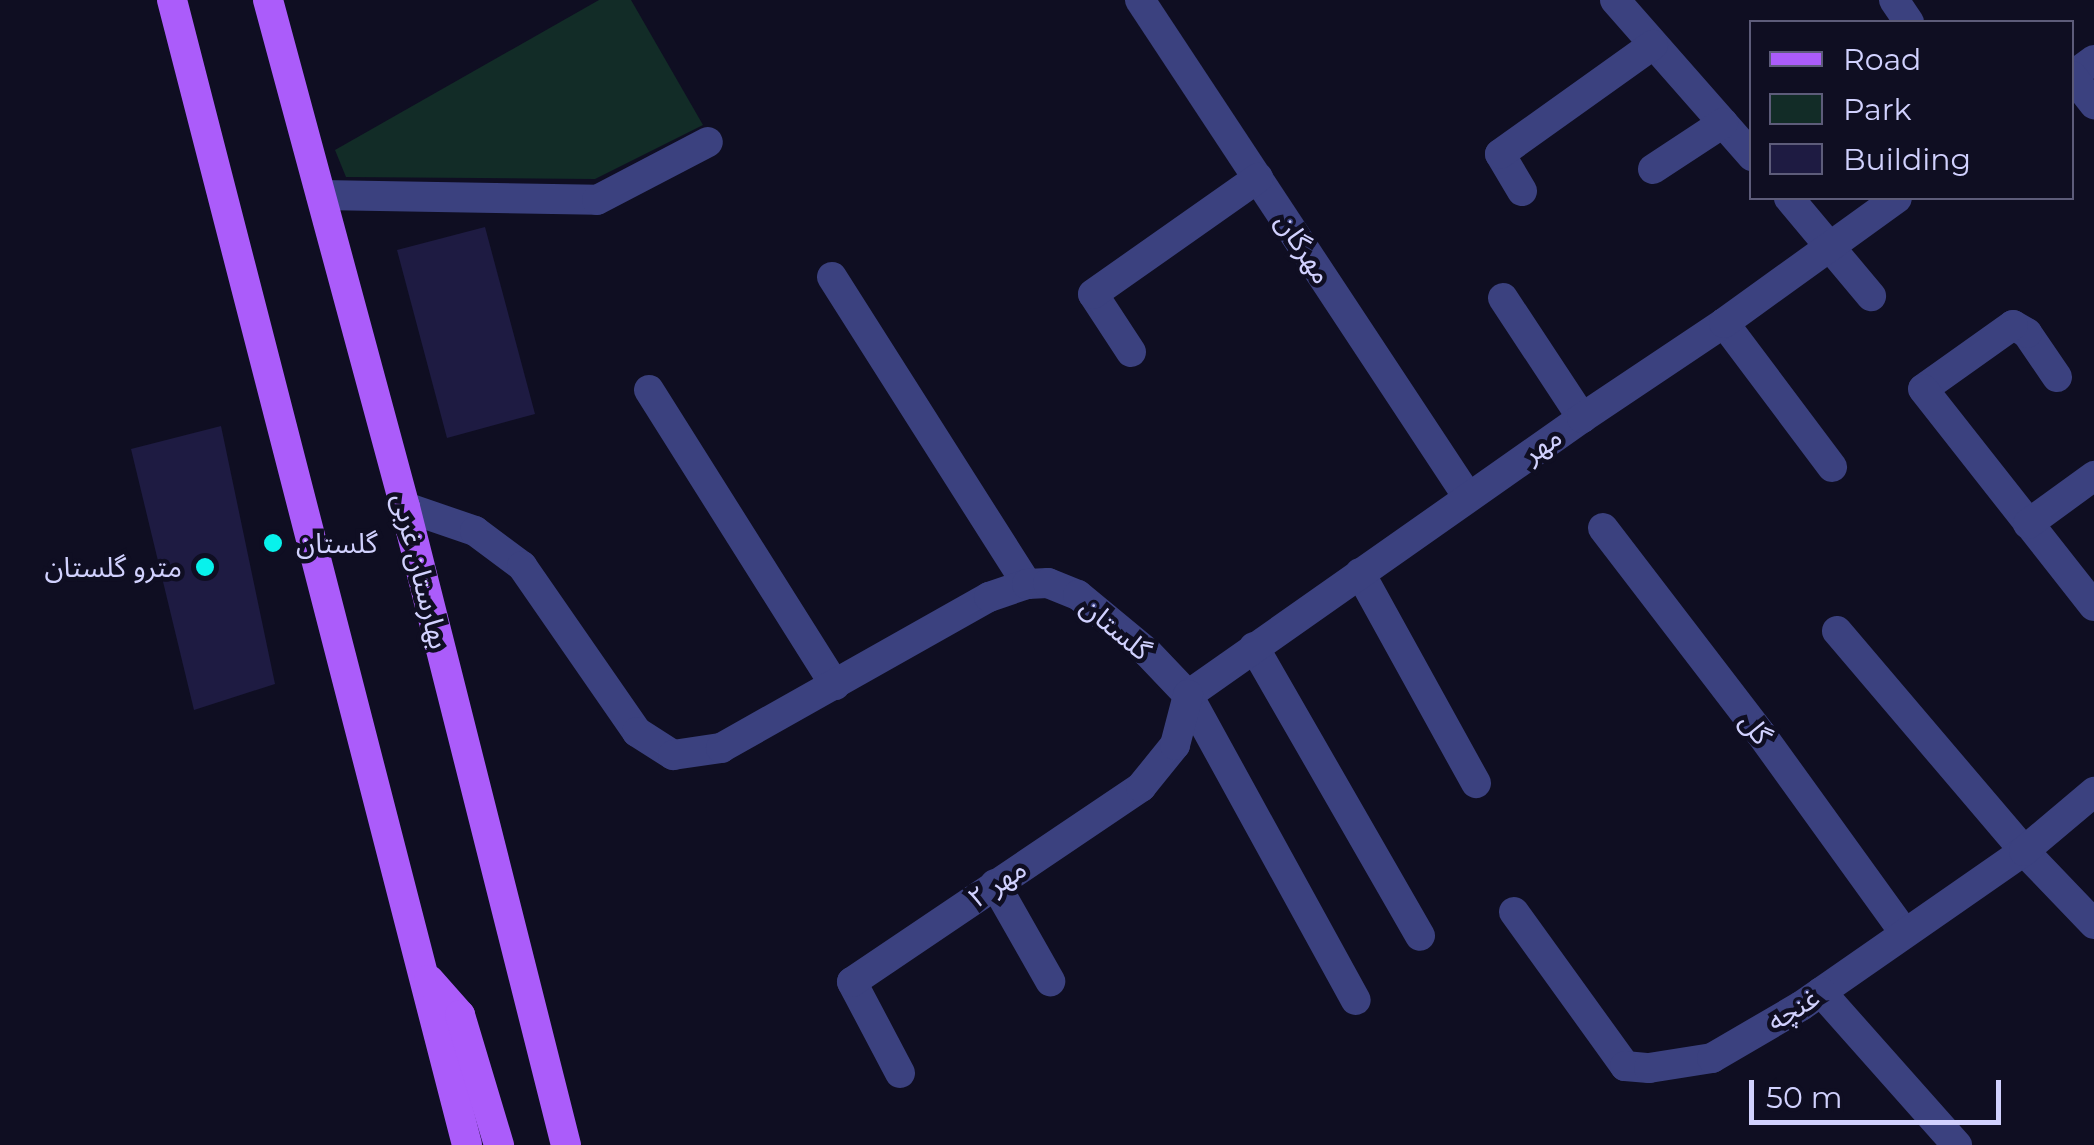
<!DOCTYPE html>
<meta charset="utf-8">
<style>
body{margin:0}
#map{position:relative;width:2094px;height:1145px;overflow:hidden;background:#0f0e22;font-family:Montserrat,"Noto Sans Arabic",sans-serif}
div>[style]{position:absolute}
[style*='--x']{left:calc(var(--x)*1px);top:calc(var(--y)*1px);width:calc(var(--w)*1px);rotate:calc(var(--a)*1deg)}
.green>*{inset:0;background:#122c27}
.building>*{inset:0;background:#1e1b42}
.minor>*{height:30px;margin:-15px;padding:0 15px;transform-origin:15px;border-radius:15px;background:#3b417f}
.major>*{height:30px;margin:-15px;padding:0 15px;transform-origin:15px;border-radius:15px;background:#ab5cfa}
.dots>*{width:28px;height:28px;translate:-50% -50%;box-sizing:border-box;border:5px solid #0f0e22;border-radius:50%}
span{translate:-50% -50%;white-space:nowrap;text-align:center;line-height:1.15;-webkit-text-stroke:9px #0f0e22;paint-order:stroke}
.street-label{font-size:28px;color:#d1d1fe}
.poi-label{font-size:28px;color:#d1d1fe}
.left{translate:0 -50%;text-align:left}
.right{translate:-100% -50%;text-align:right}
.legend{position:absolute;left:1749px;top:20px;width:325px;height:180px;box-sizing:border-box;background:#0f0e22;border:2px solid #5d5c7a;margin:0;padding:12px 18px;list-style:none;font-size:30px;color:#d1d1fe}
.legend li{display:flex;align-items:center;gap:20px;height:50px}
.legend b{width:50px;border:2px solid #5d5c7a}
.scale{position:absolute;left:1749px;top:1080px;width:252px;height:45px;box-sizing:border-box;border:5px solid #d1d1fe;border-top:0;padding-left:12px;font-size:30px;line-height:35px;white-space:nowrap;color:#d1d1fe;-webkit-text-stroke:8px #0f0e22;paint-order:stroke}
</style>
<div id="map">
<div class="green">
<i style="clip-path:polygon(599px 0,631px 0,703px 125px,595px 179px,346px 177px,335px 150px)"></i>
</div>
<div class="building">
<i style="clip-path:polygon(485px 227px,535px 414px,447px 438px,397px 250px)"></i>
<i style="clip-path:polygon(221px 426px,275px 684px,194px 710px,131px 449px)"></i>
</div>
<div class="minor">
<i style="--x:1140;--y:0;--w:595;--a:56.58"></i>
<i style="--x:1615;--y:0;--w:208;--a:48.7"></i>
<i style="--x:1894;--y:0;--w:27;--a:56"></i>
<i style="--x:2094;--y:60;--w:27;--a:144"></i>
<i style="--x:2072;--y:76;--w:36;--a:52"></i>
<i style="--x:1653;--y:169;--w:84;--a:-33.3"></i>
<i style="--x:1522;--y:191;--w:43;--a:-120.7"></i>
<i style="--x:1500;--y:154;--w:188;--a:-35.5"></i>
<i style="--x:321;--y:195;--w:276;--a:1"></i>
<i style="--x:597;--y:200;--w:125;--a:-27.6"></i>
<i style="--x:1789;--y:198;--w:128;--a:50.1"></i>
<i style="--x:832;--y:277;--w:364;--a:57.6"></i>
<i style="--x:1503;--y:298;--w:144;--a:56.6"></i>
<i style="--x:1724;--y:323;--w:180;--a:53.1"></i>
<i style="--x:1131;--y:352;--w:69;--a:-123.2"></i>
<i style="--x:1093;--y:294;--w:202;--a:-35.1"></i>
<i style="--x:2057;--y:377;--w:53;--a:-124.3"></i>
<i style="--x:2027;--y:333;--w:16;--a:-150"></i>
<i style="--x:2013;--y:325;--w:110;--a:144.6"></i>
<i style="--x:1923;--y:389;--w:276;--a:51.8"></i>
<i style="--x:649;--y:390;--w:349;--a:57.8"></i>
<i style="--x:405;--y:507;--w:74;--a:18.9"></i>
<i style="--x:475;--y:531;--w:59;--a:36.7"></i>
<i style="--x:522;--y:566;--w:202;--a:55.3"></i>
<i style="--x:637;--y:732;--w:43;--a:32.6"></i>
<i style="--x:673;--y:755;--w:49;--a:-8.3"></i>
<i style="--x:721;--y:748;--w:308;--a:-29.4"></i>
<i style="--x:989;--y:597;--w:40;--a:-18.9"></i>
<i style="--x:1027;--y:584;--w:21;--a:-3"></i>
<i style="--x:1048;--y:583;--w:32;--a:22"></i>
<i style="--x:1078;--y:595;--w:89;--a:39.6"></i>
<i style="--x:1147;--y:652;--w:59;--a:46.4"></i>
<i style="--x:1188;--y:695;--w:348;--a:61.2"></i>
<i style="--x:2028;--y:524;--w:82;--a:-36"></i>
<i style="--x:1603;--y:528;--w:260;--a:52.5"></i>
<i style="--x:1761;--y:734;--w:243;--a:54.2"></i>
<i style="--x:1360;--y:573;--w:240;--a:61.1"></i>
<i style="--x:1837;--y:631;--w:289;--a:49.6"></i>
<i style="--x:2024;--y:851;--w:101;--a:46.2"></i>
<i style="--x:1254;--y:647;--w:333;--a:60.1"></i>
<i style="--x:1188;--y:695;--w:482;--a:-35.1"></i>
<i style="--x:1582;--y:418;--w:171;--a:-33.8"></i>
<i style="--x:1724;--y:323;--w:213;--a:-35.8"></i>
<i style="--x:995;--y:884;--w:112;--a:60.4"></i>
<i style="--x:1514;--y:912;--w:190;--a:54.2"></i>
<i style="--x:1625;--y:1066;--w:24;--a:5"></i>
<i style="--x:1649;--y:1068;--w:64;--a:-9"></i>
<i style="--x:1712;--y:1058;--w:103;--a:-30.3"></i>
<i style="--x:1801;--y:1006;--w:272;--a:-34.8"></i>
<i style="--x:2024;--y:851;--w:92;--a:-40.1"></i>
<i style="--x:1821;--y:992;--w:205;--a:48.4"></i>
<i style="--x:900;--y:1073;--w:103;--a:-117.8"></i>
<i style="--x:852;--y:982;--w:349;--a:-34"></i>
<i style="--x:1141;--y:787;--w:54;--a:-51"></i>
<i style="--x:1175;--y:745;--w:52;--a:-75.4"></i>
</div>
<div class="major">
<i style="--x:172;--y:0;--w:1182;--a:75.55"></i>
<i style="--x:268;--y:0;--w:525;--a:74.88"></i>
<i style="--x:405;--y:507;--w:658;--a:75.84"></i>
<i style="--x:429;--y:980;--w:47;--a:48.5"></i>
<i style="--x:460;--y:1015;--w:136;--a:73.3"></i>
</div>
<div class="dots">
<i style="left:273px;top:543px;background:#08f2ec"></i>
<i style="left:205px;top:567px;background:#08f2ec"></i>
</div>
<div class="street-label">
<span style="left:1304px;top:248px;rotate:57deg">مهرگان</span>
<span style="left:1542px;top:445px;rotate:-35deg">مهر</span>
<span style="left:421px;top:571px;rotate:76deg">بهارستان غربی</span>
<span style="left:1116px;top:628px;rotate:40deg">گلستان</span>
<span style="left:1756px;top:728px;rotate:53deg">گل</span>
<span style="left:997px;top:883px;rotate:-34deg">مهر ۲</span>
<span style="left:1793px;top:1009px;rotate:-32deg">غنچه</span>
</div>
<div class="poi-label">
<span class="left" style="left:296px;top:543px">گلستان</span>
<span class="right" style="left:182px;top:567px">مترو گلستان</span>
</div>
<ul class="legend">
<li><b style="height:12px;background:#ab5cfa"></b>Road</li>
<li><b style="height:28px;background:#122c27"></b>Park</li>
<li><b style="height:28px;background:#1e1b42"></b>Building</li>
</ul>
<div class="scale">50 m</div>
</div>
